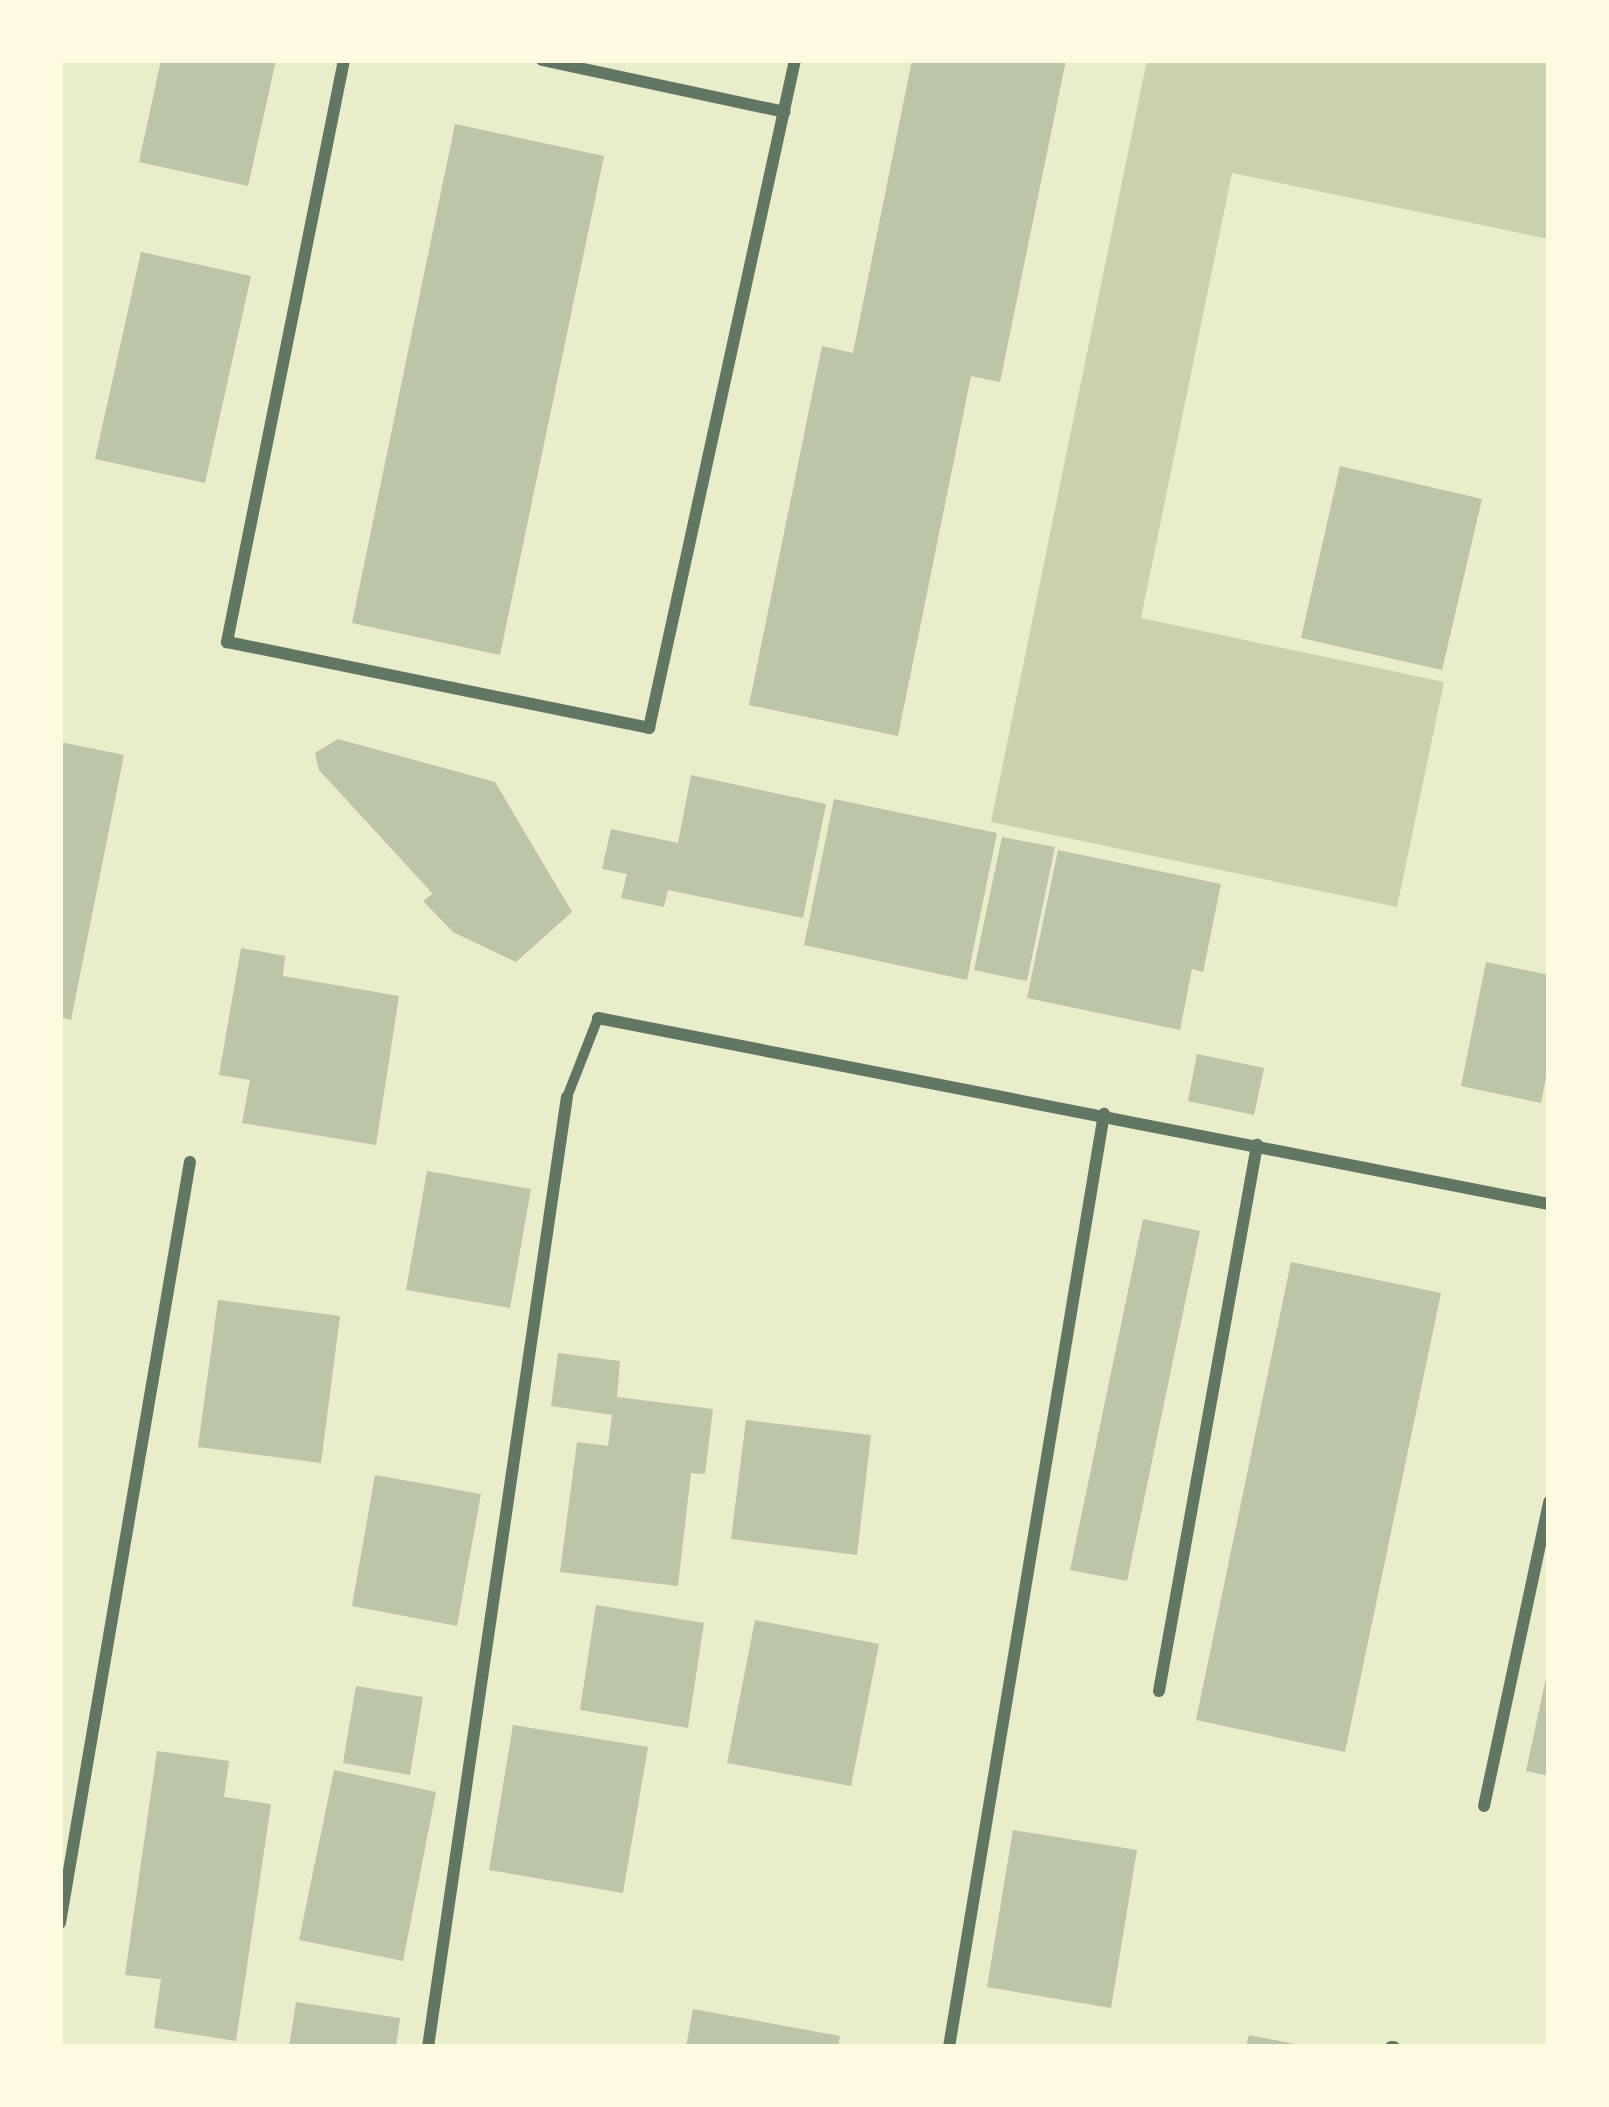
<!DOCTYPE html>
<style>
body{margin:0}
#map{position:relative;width:1609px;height:2107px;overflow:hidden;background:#e9edc9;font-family:Literata,serif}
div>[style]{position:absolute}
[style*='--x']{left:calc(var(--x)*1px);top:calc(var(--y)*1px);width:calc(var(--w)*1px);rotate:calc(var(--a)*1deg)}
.green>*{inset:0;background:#cad2ad}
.building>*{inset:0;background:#bcc5a7}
.pedestrian>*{height:10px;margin:-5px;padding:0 5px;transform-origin:5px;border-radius:5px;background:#617663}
.minor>*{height:12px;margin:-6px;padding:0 6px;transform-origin:6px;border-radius:6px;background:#617663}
span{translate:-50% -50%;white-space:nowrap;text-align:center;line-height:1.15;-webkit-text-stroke:12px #fefae0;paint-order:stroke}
.frame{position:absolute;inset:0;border:63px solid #fefae0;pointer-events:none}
</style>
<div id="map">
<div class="green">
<i style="clip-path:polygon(1147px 60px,1549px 60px,1549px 239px,1232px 173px,1141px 618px,1444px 682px,1397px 907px,991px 822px)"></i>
</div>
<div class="building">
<i style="clip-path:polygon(161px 60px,276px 60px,248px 186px,139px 162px)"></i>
<i style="clip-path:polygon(912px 60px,1066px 60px,1000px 382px,971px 376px,898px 736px,749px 705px,822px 346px,853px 353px)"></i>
<i style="clip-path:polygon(455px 124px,604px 156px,500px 655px,352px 623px)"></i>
<i style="clip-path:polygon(141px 252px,251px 276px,205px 483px,95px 459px)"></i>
<i style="clip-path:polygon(1340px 466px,1482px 499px,1442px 670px,1301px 638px)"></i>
<i style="clip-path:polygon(338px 739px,495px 782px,572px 912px,516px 962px,453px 932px,423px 901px,433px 894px,319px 770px,315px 753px)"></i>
<i style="clip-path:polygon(60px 742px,124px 755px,71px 1020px,60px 1017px)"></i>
<i style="clip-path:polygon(691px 775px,826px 804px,803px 918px,668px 890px,664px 907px,621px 898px,627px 874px,602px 869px,611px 829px,678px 843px)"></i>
<i style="clip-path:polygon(834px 799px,997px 833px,967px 980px,804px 945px)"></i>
<i style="clip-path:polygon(1002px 837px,1055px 847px,1027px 981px,974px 970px)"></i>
<i style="clip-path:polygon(1058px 850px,1221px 884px,1203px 972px,1192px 969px,1180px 1030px,1027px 998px)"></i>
<i style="clip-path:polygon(241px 948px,285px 956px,283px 976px,399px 996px,376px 1145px,242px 1123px,250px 1080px,219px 1075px)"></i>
<i style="clip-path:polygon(1486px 962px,1549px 975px,1549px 1062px,1541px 1103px,1461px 1086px)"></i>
<i style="clip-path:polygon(1197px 1054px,1264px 1068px,1254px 1115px,1188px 1101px)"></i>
<i style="clip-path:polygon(427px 1171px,531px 1189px,510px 1308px,406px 1290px)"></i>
<i style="clip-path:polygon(1143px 1219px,1200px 1231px,1127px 1581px,1070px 1570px)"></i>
<i style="clip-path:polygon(1291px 1262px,1441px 1293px,1345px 1752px,1196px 1720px)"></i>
<i style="clip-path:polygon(218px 1300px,340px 1316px,321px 1463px,198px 1447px)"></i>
<i style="clip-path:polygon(558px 1353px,620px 1361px,617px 1397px,713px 1409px,705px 1474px,691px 1473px,678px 1586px,560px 1572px,577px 1442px,608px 1446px,612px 1415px,551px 1406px)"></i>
<i style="clip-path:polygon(746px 1420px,871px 1435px,857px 1555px,731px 1539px)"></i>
<i style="clip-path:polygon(375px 1475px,481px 1494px,457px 1626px,352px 1606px)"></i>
<i style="clip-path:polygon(596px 1605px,704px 1623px,688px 1728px,580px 1710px)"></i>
<i style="clip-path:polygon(755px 1620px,879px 1644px,851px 1786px,727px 1763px)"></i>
<i style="clip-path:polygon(1547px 1673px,1549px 1673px,1549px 1776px,1526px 1771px)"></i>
<i style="clip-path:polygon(356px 1686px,423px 1697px,410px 1775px,343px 1763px)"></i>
<i style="clip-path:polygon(513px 1725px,648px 1747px,623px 1893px,489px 1870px)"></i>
<i style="clip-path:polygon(157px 1751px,229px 1761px,224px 1797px,271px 1804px,236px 2041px,154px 2028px,161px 1979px,125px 1975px)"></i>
<i style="clip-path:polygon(334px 1770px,436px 1792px,403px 1961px,299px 1940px)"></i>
<i style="clip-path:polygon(1013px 1830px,1137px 1850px,1111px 2008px,987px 1987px)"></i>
<i style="clip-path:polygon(296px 2002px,400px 2018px,396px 2047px,289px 2047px)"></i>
<i style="clip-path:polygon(693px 2009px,840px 2036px,838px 2047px,686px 2047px)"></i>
<i style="clip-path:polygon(1249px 2035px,1300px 2045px,1300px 2047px,1246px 2047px)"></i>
</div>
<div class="pedestrian">
<i style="--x:567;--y:1097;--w:85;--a:-68.6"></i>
</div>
<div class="minor">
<i style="--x:344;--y:60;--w:594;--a:101.37"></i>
<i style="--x:227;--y:642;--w:431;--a:11.5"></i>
<i style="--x:649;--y:728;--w:684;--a:-77.67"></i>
<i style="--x:542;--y:60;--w:248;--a:12.1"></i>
<i style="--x:598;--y:1018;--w:969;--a:11.07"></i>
<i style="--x:1159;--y:1691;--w:555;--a:-79.82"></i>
<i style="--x:1484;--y:1806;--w:311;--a:-77.9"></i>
<i style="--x:60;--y:1923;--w:772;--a:-80.31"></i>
<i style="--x:428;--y:2047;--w:960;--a:-81.68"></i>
<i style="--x:949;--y:2047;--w:946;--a:-80.57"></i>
<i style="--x:1391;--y:2047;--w:3;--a:0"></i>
</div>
<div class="frame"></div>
</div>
